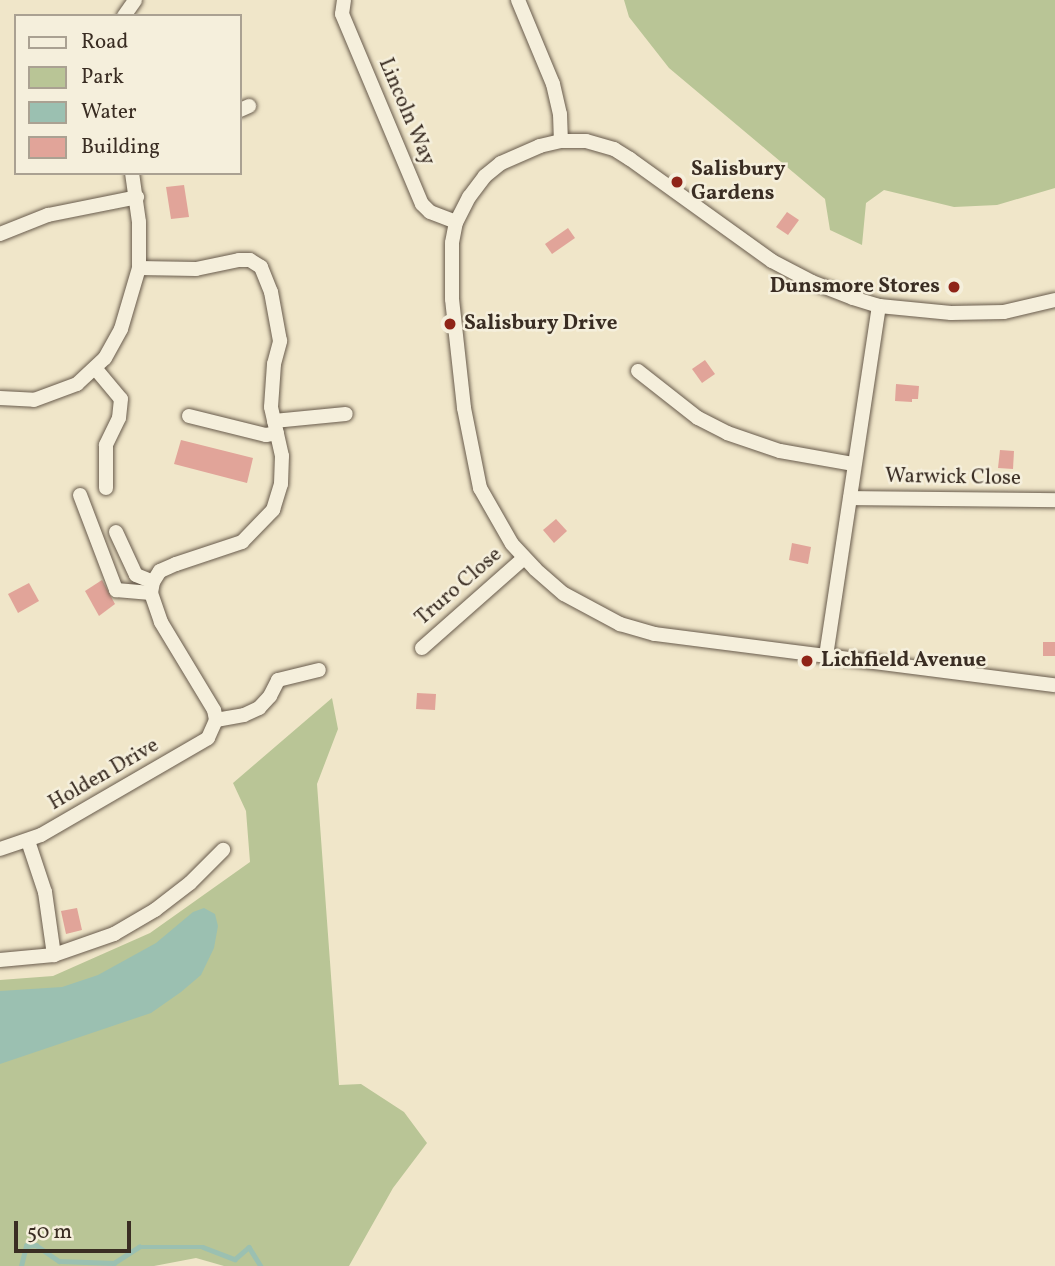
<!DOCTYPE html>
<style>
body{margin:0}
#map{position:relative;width:1055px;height:1266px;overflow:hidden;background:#f0e6c9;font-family:Vollkorn,serif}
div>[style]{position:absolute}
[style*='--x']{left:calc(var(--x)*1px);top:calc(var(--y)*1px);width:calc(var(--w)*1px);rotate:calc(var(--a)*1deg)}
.green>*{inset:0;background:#b9c596}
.water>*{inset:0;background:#9bc0b1}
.stream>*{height:4.5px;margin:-2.25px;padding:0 2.25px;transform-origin:2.25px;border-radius:2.25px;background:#9bc0b1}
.building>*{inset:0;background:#e1a499}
.roads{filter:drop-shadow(0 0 2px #685b4c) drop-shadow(0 0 2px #685b4c)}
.street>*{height:14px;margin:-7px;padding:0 7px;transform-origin:7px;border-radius:7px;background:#f5efdc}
.dots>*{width:19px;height:19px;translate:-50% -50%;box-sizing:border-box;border:4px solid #f5efdc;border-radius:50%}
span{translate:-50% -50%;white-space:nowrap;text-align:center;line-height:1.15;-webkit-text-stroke:5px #f5efdc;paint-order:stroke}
.street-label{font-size:21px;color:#3a2d23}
.poi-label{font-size:21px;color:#3a2d23;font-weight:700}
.left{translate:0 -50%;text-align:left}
.right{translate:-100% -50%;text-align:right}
.legend{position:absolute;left:14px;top:14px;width:228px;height:161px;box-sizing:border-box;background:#f5efdc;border:2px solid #aaa192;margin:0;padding:9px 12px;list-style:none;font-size:21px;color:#3a2d23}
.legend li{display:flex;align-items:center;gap:14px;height:35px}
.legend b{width:35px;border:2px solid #aaa192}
.scale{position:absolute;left:14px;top:1221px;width:117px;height:32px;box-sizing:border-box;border:4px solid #3a2d23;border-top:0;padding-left:9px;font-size:21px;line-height:24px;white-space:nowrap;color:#3a2d23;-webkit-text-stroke:5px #f5efdc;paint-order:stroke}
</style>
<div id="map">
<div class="green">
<i style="clip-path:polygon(624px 0,1055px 0,1055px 188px,997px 205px,954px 207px,884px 190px,866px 203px,862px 245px,830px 230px,825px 199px,669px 68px,629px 17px)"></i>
<i style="clip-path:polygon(332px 698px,338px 729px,317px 784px,339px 1085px,361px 1084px,404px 1112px,427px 1143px,393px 1188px,349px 1266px,224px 1266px,196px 1258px,154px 1266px,0 1266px,0 980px,53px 976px,150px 933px,250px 862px,246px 811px,233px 783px)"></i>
</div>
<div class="water">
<i style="clip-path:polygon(204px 908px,215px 914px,218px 926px,214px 948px,201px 975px,181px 992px,151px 1013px,0 1064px,0 991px,62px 987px,98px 975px,156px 943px,193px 912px)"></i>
</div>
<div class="stream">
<i style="--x:21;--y:1266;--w:21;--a:-76"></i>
<i style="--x:26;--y:1246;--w:10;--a:-6"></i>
<i style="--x:36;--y:1245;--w:28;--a:35"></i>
<i style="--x:59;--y:1261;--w:55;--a:2.1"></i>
<i style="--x:114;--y:1263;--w:30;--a:-33"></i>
<i style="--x:139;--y:1247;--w:64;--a:0"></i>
<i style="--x:203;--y:1247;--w:34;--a:21"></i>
<i style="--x:235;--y:1259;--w:18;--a:-41"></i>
<i style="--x:249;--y:1247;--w:22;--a:58"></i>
</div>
<div class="building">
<i style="clip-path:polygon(184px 185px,189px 217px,171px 219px,166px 187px)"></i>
<i style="clip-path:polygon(787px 212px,799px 220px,788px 235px,776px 227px)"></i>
<i style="clip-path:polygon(568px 228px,575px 238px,552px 254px,545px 244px)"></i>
<i style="clip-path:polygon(705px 360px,715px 374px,702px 383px,692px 369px)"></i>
<i style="clip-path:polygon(896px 384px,919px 386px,918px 399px,912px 399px,912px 402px,895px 401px)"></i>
<i style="clip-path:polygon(181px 440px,253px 458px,247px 483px,174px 464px)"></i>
<i style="clip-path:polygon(1000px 450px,1014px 451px,1013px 469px,998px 468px)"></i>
<i style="clip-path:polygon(556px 519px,567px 531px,554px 543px,543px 530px)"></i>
<i style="clip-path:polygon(792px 543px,811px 547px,808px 564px,789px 560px)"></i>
<i style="clip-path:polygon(102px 580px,115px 604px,99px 616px,85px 591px)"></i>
<i style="clip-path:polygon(29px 583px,39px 601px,18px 613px,8px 594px)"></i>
<i style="clip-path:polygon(1043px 642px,1055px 642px,1055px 656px,1043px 656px)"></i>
<i style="clip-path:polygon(417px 693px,436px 694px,435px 710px,416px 709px)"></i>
<i style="clip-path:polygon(77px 908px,82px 930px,66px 934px,61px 911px)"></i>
</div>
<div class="roads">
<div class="street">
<i style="--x:344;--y:0;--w:14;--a:98"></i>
<i style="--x:342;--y:14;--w:206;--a:67.2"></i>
<i style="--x:422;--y:204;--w:11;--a:45"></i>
<i style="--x:430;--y:212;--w:28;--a:21"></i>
<i style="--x:518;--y:0;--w:91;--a:67.4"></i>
<i style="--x:553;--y:84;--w:31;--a:77"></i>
<i style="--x:560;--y:114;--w:27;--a:88"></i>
<i style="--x:124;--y:16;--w:19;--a:-55"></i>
<i style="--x:240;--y:110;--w:10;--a:-24"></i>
<i style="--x:0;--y:234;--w:52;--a:-21.6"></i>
<i style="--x:48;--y:215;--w:91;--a:-11.4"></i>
<i style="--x:1055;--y:300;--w:52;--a:166.8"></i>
<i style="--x:1004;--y:312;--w:53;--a:178.9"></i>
<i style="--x:951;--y:313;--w:72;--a:-174.4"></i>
<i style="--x:879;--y:306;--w:27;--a:-163"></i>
<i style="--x:853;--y:298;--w:44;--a:-158.7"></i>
<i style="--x:812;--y:282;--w:45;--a:-152.3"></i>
<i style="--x:772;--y:261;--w:175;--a:-144.3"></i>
<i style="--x:630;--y:159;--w:19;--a:-148"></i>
<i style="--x:614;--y:149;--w:29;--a:-164"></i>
<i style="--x:586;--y:141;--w:25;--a:180"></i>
<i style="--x:561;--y:141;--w:22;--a:167"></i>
<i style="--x:540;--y:146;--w:43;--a:156.4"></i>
<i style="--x:501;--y:163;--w:21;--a:141"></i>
<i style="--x:485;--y:176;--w:26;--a:127"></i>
<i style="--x:469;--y:197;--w:28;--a:117"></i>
<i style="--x:456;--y:222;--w:21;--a:101"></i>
<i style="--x:452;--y:243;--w:56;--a:90"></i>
<i style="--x:452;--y:299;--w:110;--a:83.7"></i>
<i style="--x:464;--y:408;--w:82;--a:78.7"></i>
<i style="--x:480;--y:488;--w:64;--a:60.3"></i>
<i style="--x:512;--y:544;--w:34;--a:47"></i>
<i style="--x:535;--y:569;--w:38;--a:41"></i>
<i style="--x:564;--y:594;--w:64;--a:28.2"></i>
<i style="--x:620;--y:624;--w:36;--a:16"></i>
<i style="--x:655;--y:634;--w:403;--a:7.3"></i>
<i style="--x:95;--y:368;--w:40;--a:50"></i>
<i style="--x:121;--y:399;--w:19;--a:96"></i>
<i style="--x:119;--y:418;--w:30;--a:116"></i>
<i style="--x:106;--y:445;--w:43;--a:90"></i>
<i style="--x:638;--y:371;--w:76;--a:38.1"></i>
<i style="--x:698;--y:418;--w:33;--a:27"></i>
<i style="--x:727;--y:433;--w:56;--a:18.8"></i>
<i style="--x:780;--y:451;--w:75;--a:10"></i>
<i style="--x:0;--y:398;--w:34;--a:3"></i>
<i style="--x:34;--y:400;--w:46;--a:-20.4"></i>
<i style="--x:77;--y:384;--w:38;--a:-43"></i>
<i style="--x:105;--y:358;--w:33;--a:-61"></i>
<i style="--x:121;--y:329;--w:64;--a:-73.6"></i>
<i style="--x:139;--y:268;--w:46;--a:-90"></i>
<i style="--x:139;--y:222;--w:49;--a:-98.1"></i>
<i style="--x:189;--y:416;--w:79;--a:13.9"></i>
<i style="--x:266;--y:435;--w:11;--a:-10"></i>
<i style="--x:274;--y:421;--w:72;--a:-5.6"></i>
<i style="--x:80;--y:495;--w:102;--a:69.2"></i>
<i style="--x:116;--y:590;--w:35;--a:5"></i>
<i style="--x:850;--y:498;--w:205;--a:0.6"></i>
<i style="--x:116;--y:532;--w:47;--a:65.1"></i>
<i style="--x:136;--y:575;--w:18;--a:22"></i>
<i style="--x:422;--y:648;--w:136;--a:-41.4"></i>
<i style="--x:826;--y:656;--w:354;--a:-81.4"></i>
<i style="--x:216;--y:720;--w:28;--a:-10"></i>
<i style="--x:244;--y:715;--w:17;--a:-25"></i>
<i style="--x:259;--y:708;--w:16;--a:-47"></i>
<i style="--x:270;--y:696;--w:18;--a:-63"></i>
<i style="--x:278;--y:680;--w:42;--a:-13.7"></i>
<i style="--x:28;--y:841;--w:54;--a:71.6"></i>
<i style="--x:45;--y:892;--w:64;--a:81.9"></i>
<i style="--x:54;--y:955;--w:64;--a:-19.3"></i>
<i style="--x:114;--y:934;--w:48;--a:-30.3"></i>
<i style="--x:155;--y:910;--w:44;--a:-37.6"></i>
<i style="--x:190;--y:883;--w:47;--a:-45"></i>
<i style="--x:0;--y:849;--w:43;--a:-18.9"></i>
<i style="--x:41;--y:835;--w:193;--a:-30.1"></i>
<i style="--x:208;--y:738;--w:20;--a:-66"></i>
<i style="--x:216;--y:720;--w:10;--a:-101"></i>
<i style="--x:214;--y:710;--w:103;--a:-121.1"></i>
<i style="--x:161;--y:622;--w:31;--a:-109"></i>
<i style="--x:151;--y:593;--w:11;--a:-80"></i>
<i style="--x:153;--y:582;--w:13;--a:-58"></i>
<i style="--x:160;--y:571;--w:17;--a:-24"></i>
<i style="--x:176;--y:564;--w:70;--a:-18.4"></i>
<i style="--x:242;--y:542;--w:45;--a:-45.9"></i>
<i style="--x:273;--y:510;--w:27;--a:-73"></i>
<i style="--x:281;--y:484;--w:28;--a:-88"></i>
<i style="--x:282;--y:456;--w:50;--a:-102.7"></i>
<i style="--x:271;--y:407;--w:43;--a:-86"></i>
<i style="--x:274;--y:364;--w:24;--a:-75"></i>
<i style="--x:280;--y:341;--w:50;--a:-100.4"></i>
<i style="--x:271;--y:292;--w:27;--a:-112"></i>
<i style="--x:261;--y:267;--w:13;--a:-148"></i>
<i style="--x:250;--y:260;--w:11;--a:180"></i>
<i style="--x:239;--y:260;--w:44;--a:168.2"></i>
<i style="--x:196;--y:269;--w:57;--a:-179"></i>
<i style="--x:0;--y:960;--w:54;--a:-5.3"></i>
</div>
</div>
<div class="dots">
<i style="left:677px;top:182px;background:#8f2418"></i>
<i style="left:954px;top:287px;background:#8f2418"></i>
<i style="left:450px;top:324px;background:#8f2418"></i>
<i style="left:807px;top:661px;background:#8f2418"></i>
</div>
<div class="street-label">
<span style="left:406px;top:112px;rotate:67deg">Lincoln Way</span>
<span style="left:953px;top:478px;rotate:1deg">Warwick Close</span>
<span style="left:459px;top:587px;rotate:-41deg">Truro Close</span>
<span style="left:104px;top:775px;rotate:-30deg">Holden Drive</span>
</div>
<div class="poi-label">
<span class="left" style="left:691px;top:182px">Salisbury<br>Gardens</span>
<span class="right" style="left:940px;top:287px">Dunsmore Stores</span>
<span class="left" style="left:464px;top:324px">Salisbury Drive</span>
<span class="left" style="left:821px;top:661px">Lichfield Avenue</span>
</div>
<ul class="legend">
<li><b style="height:9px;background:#f5efdc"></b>Road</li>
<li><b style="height:19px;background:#b9c596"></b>Park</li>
<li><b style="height:19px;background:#9bc0b1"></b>Water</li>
<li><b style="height:19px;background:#e1a499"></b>Building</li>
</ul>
<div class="scale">50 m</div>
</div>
